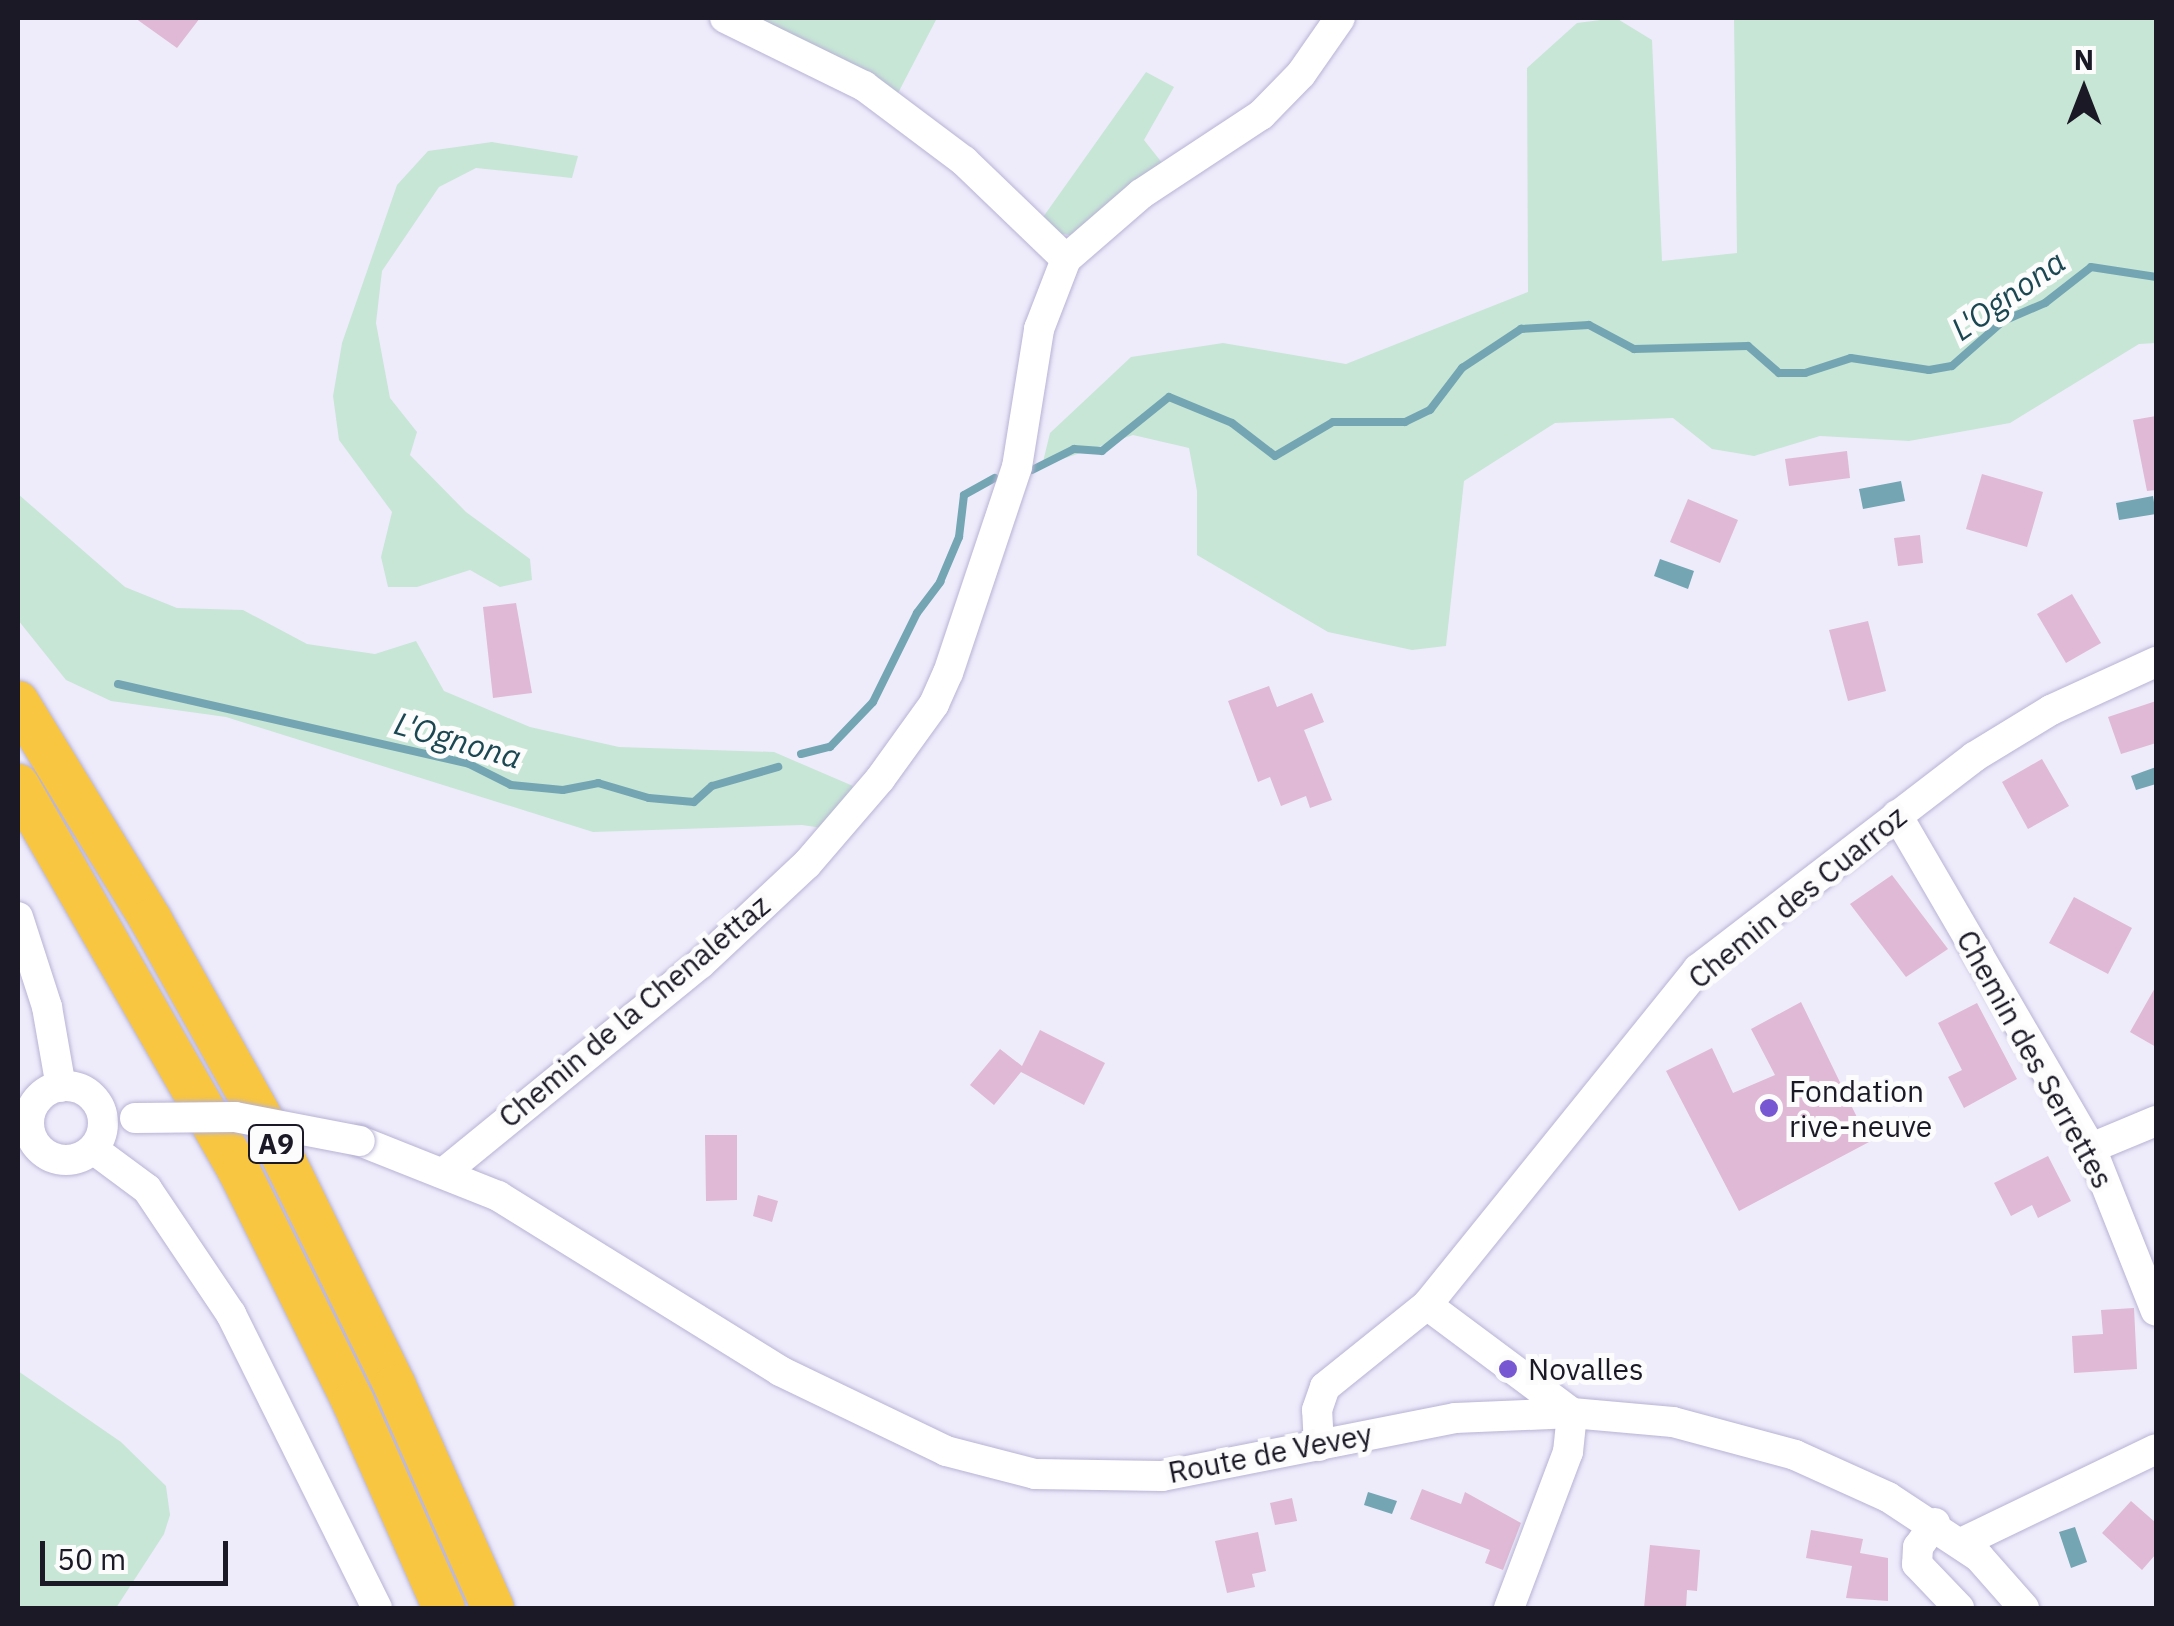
<!DOCTYPE html>
<style>
body{margin:0}
#map{position:relative;width:2174px;height:1626px;overflow:hidden;background:#eeecfb;font-family:"IBM Plex Sans",sans-serif}
div>[style]{position:absolute}
[style*='--x']{left:calc(var(--x)*1px);top:calc(var(--y)*1px);width:calc(var(--w)*1px);rotate:calc(var(--a)*1deg)}
.green>*{inset:0;background:#c7e6d6}
.water>*{inset:0;background:#74a5b3}
.stream>*{height:8px;margin:-4px;padding:0 4px;transform-origin:4px;border-radius:4px;background:#74a5b3}
.building>*{inset:0;background:#dfb9d5}
.roads{filter:drop-shadow(0 0 2px #b8b2d5) drop-shadow(0 0 2px #b8b2d5)}
.minor>*{height:30px;margin:-15px;padding:0 15px;transform-origin:15px;border-radius:15px;background:#fff}
.minor>.ring{margin:-15px;padding:0;box-sizing:content-box;background:none;border:30px solid #fff;border-radius:50%}
.highway>*{height:42px;margin:-21px;padding:0 21px;transform-origin:21px;border-radius:21px;background:#f8c640}
.bridges{filter:drop-shadow(0 0 2px #b8b2d5) drop-shadow(0 0 2px #b8b2d5)}
.minor-bridge>*{height:30px;margin:-15px;padding:0 15px;transform-origin:15px;border-radius:15px;background:#fff}
.dots>*{width:28px;height:28px;translate:-50% -50%;box-sizing:border-box;border:5px solid #fcfcfc;border-radius:50%}
span{translate:-50% -50%;white-space:nowrap;text-align:center;line-height:1.15;-webkit-text-stroke:10px #fcfcfc;paint-order:stroke}
.shield-label span{padding:2px 8px;background:#fcfcfc;border:2px solid;border-radius:8px;-webkit-text-stroke-width:0}
.shield-label{font-size:28px;color:#1b1926;font-weight:700}
.street-label{font-size:30px;color:#1b1926}
.poi-label{font-size:30px;color:#1b1926}
.left{translate:0 -50%;text-align:left}
.water-label{font-size:32px;color:#1b4752;font-style:italic}
.frame{position:absolute;inset:0;border:20px solid #1b1926;pointer-events:none}
.north{position:absolute;left:2034px;top:40px;width:100px;height:100px;-webkit-text-stroke:8px #fcfcfc;paint-order:stroke;rotate:0deg;font-size:28px;font-weight:700;line-height:40px;text-align:center;color:#1b1926}
.north::after{content:'';display:block;margin:auto;width:35px;height:45px;background:#1b1926;clip-path:polygon(50% 0,100% 100%,50% 72%,0 100%)}
.scale{position:absolute;left:40px;top:1541px;width:188px;height:45px;box-sizing:border-box;border:5px solid #1b1926;border-top:0;padding-left:12px;font-size:30px;line-height:35px;white-space:nowrap;color:#1b1926;-webkit-text-stroke:8px #fcfcfc;paint-order:stroke}
</style>
<div id="map">
<div class="green">
<i style="clip-path:polygon(759px 18px,937px 18px,897px 95px)"></i>
<i style="clip-path:polygon(1616px 18px,1652px 40px,1662px 261px,1737px 253px,1734px 18px,2156px 18px,2156px 343px,2139px 344px,2010px 423px,1909px 441px,1820px 436px,1754px 456px,1712px 449px,1673px 418px,1555px 423px,1464px 481px,1446px 646px,1412px 650px,1328px 632px,1197px 555px,1197px 491px,1189px 448px,1133px 435px,1042px 466px,1050px 433px,1131px 357px,1223px 343px,1346px 364px,1528px 292px,1527px 68px,1577px 23px)"></i>
<i style="clip-path:polygon(1146px 72px,1174px 87px,1144px 140px,1163px 164px,1077px 236px,1055px 233px,1041px 220px)"></i>
<i style="clip-path:polygon(492px 142px,578px 156px,572px 178px,476px 168px,439px 187px,382px 271px,376px 323px,390px 398px,417px 432px,410px 455px,466px 512px,530px 559px,532px 580px,500px 587px,470px 570px,417px 587px,388px 587px,381px 557px,392px 512px,339px 440px,333px 396px,342px 343px,397px 185px,428px 151px)"></i>
<i style="clip-path:polygon(18px 494px,125px 587px,177px 608px,243px 610px,307px 644px,375px 654px,416px 641px,444px 691px,530px 727px,619px 747px,774px 752px,853px 786px,836px 830px,802px 825px,593px 832px,226px 717px,111px 701px,66px 680px,18px 620px)"></i>
<i style="clip-path:polygon(18px 1371px,121px 1442px,166px 1486px,170px 1515px,164px 1534px,116px 1608px,18px 1608px)"></i>
</div>
<div class="water">
<i style="clip-path:polygon(1901px 481px,1905px 501px,1863px 509px,1859px 489px)"></i>
<i style="clip-path:polygon(2153px 496px,2156px 514px,2119px 520px,2116px 503px)"></i>
<i style="clip-path:polygon(1660px 559px,1694px 571px,1688px 589px,1654px 576px)"></i>
<i style="clip-path:polygon(2156px 767px,2156px 784px,2136px 790px,2131px 776px)"></i>
<i style="clip-path:polygon(1368px 1492px,1397px 1501px,1392px 1514px,1364px 1505px)"></i>
<i style="clip-path:polygon(2075px 1527px,2087px 1562px,2071px 1568px,2059px 1532px)"></i>
</div>
<div class="stream">
<i style="--x:1032;--y:470;--w:47;--a:-26.6"></i>
<i style="--x:1074;--y:449;--w:28;--a:4"></i>
<i style="--x:1102;--y:451;--w:86;--a:-38.9"></i>
<i style="--x:1169;--y:397;--w:68;--a:22.4"></i>
<i style="--x:1232;--y:423;--w:54;--a:37.5"></i>
<i style="--x:1275;--y:456;--w:67;--a:-30.4"></i>
<i style="--x:1333;--y:422;--w:72;--a:0"></i>
<i style="--x:1405;--y:422;--w:28;--a:-26"></i>
<i style="--x:1430;--y:410;--w:53;--a:-52.7"></i>
<i style="--x:1462;--y:368;--w:71;--a:-33.5"></i>
<i style="--x:1521;--y:329;--w:68;--a:-3.4"></i>
<i style="--x:1589;--y:325;--w:51;--a:28.1"></i>
<i style="--x:1634;--y:349;--w:114;--a:-1.5"></i>
<i style="--x:1748;--y:346;--w:41;--a:41.1"></i>
<i style="--x:1779;--y:373;--w:26;--a:0"></i>
<i style="--x:1805;--y:373;--w:48;--a:-18.1"></i>
<i style="--x:1851;--y:358;--w:79;--a:8.7"></i>
<i style="--x:1929;--y:370;--w:23;--a:-10"></i>
<i style="--x:1952;--y:366;--w:68;--a:-41.4"></i>
<i style="--x:2003;--y:321;--w:46;--a:-23.2"></i>
<i style="--x:2045;--y:303;--w:58;--a:-38"></i>
<i style="--x:2091;--y:267;--w:66;--a:8.7"></i>
<i style="--x:118;--y:684;--w:358;--a:12.8"></i>
<i style="--x:467;--y:763;--w:49;--a:26.6"></i>
<i style="--x:511;--y:785;--w:52;--a:5.5"></i>
<i style="--x:563;--y:790;--w:36;--a:-11"></i>
<i style="--x:598;--y:783;--w:53;--a:16.4"></i>
<i style="--x:649;--y:798;--w:45;--a:5.1"></i>
<i style="--x:694;--y:802;--w:24;--a:-42"></i>
<i style="--x:712;--y:786;--w:69;--a:-16.1"></i>
<i style="--x:801;--y:754;--w:30;--a:-14"></i>
<i style="--x:830;--y:747;--w:62;--a:-46.3"></i>
<i style="--x:873;--y:702;--w:99;--a:-63.7"></i>
<i style="--x:917;--y:613;--w:39;--a:-53"></i>
<i style="--x:940;--y:582;--w:49;--a:-67.1"></i>
<i style="--x:959;--y:537;--w:42;--a:-83.2"></i>
<i style="--x:964;--y:495;--w:35;--a:-29"></i>
</div>
<div class="building">
<i style="clip-path:polygon(135px 18px,200px 18px,177px 48px)"></i>
<i style="clip-path:polygon(2156px 416px,2156px 490px,2147px 491px,2133px 420px)"></i>
<i style="clip-path:polygon(1847px 451px,1850px 478px,1789px 486px,1785px 459px)"></i>
<i style="clip-path:polygon(1982px 474px,2043px 492px,2027px 547px,1966px 529px)"></i>
<i style="clip-path:polygon(1688px 499px,1738px 520px,1720px 563px,1670px 542px)"></i>
<i style="clip-path:polygon(1920px 535px,1923px 563px,1898px 566px,1894px 538px)"></i>
<i style="clip-path:polygon(2072px 594px,2101px 643px,2066px 663px,2037px 614px)"></i>
<i style="clip-path:polygon(516px 603px,532px 693px,493px 698px,483px 607px)"></i>
<i style="clip-path:polygon(1868px 621px,1886px 691px,1848px 701px,1829px 630px)"></i>
<i style="clip-path:polygon(1269px 686px,1277px 707px,1312px 693px,1324px 722px,1304px 730px,1332px 800px,1310px 808px,1306px 796px,1281px 806px,1270px 777px,1258px 782px,1228px 701px)"></i>
<i style="clip-path:polygon(2156px 701px,2156px 743px,2121px 754px,2108px 717px)"></i>
<i style="clip-path:polygon(2042px 759px,2069px 806px,2028px 829px,2002px 782px)"></i>
<i style="clip-path:polygon(1892px 875px,1948px 949px,1906px 977px,1850px 904px)"></i>
<i style="clip-path:polygon(2074px 897px,2132px 928px,2108px 974px,2049px 943px)"></i>
<i style="clip-path:polygon(2156px 986px,2156px 1047px,2130px 1032px)"></i>
<i style="clip-path:polygon(1801px 1002px,1869px 1142px,1739px 1211px,1666px 1071px,1712px 1048px,1733px 1093px,1775px 1075px,1751px 1029px)"></i>
<i style="clip-path:polygon(1977px 1003px,2017px 1079px,1964px 1108px,1948px 1077px,1962px 1070px,1938px 1023px)"></i>
<i style="clip-path:polygon(1040px 1030px,1105px 1063px,1084px 1105px,1021px 1072px,994px 1105px,970px 1085px,1000px 1049px,1022px 1066px)"></i>
<i style="clip-path:polygon(705px 1135px,737px 1135px,737px 1200px,706px 1201px)"></i>
<i style="clip-path:polygon(2048px 1156px,2071px 1201px,2038px 1218px,2032px 1205px,2011px 1216px,1994px 1183px)"></i>
<i style="clip-path:polygon(758px 1195px,778px 1201px,772px 1222px,753px 1216px)"></i>
<i style="clip-path:polygon(2134px 1308px,2137px 1369px,2074px 1373px,2072px 1336px,2103px 1334px,2101px 1310px)"></i>
<i style="clip-path:polygon(1422px 1489px,1461px 1504px,1465px 1492px,1521px 1523px,1503px 1570px,1485px 1563px,1490px 1550px,1410px 1519px)"></i>
<i style="clip-path:polygon(1292px 1498px,1297px 1521px,1275px 1525px,1270px 1503px)"></i>
<i style="clip-path:polygon(2131px 1501px,2156px 1523px,2156px 1554px,2142px 1570px,2102px 1533px)"></i>
<i style="clip-path:polygon(1811px 1530px,1863px 1539px,1860px 1553px,1888px 1558px,1888px 1601px,1846px 1598px,1852px 1566px,1806px 1558px)"></i>
<i style="clip-path:polygon(1258px 1532px,1266px 1571px,1252px 1574px,1255px 1587px,1227px 1593px,1215px 1541px)"></i>
<i style="clip-path:polygon(1650px 1545px,1700px 1550px,1697px 1591px,1687px 1590px,1686px 1608px,1644px 1608px)"></i>
</div>
<div class="roads">
<div class="minor">
<i style="--x:725;--y:18;--w:155;--a:26.1"></i>
<i style="--x:864;--y:86;--w:125;--a:36.9"></i>
<i style="--x:964;--y:161;--w:141;--a:43.9"></i>
<i style="--x:1897;--y:815;--w:385;--a:59.8"></i>
<i style="--x:2091;--y:1148;--w:175;--a:68.3"></i>
<i style="--x:18;--y:917;--w:95;--a:72.1"></i>
<i style="--x:47;--y:1007;--w:81;--a:80.1"></i>
<i class="ring" style="left:29px;top:1086px;width:44px;height:44px"></i>
<i style="--x:360;--y:1141;--w:149;--a:21.7"></i>
<i style="--x:498;--y:1196;--w:332;--a:31.8"></i>
<i style="--x:780;--y:1371;--w:184;--a:25.7"></i>
<i style="--x:946;--y:1451;--w:92;--a:14.5"></i>
<i style="--x:1035;--y:1474;--w:127;--a:0.9"></i>
<i style="--x:1162;--y:1476;--w:299;--a:-11.2"></i>
<i style="--x:1455;--y:1418;--w:117;--a:-2.4"></i>
<i style="--x:1572;--y:1413;--w:101;--a:5.1"></i>
<i style="--x:1673;--y:1422;--w:126;--a:15.1"></i>
<i style="--x:1795;--y:1455;--w:102;--a:24.3"></i>
<i style="--x:1888;--y:1497;--w:109;--a:33.4"></i>
<i style="--x:1979;--y:1557;--w:68;--a:48.6"></i>
<i style="--x:2091;--y:1148;--w:70;--a:-22.6"></i>
<i style="--x:93;--y:1149;--w:67;--a:36.5"></i>
<i style="--x:147;--y:1189;--w:151;--a:56.1"></i>
<i style="--x:231;--y:1314;--w:328;--a:63.6"></i>
<i style="--x:446;--y:1171;--w:328;--a:-39.2"></i>
<i style="--x:700;--y:964;--w:146;--a:-43.1"></i>
<i style="--x:807;--y:864;--w:112;--a:-49.3"></i>
<i style="--x:880;--y:779;--w:92;--a:-54.2"></i>
<i style="--x:934;--y:704;--w:34;--a:-66"></i>
<i style="--x:948;--y:673;--w:217;--a:-71.5"></i>
<i style="--x:1017;--y:467;--w:140;--a:-80.9"></i>
<i style="--x:1039;--y:329;--w:75;--a:-68.9"></i>
<i style="--x:1066;--y:259;--w:99;--a:-40.9"></i>
<i style="--x:1141;--y:194;--w:144;--a:-33.4"></i>
<i style="--x:1261;--y:115;--w:57;--a:-45.7"></i>
<i style="--x:1301;--y:74;--w:68;--a:-55.1"></i>
<i style="--x:1427;--y:1305;--w:181;--a:36.7"></i>
<i style="--x:1319;--y:1446;--w:36;--a:-93"></i>
<i style="--x:1317;--y:1410;--w:24;--a:-71"></i>
<i style="--x:1325;--y:1387;--w:131;--a:-38.8"></i>
<i style="--x:1427;--y:1305;--w:432;--a:-51.1"></i>
<i style="--x:1698;--y:969;--w:348;--a:-37.5"></i>
<i style="--x:1974;--y:757;--w:90;--a:-31.4"></i>
<i style="--x:2051;--y:710;--w:115;--a:-24.6"></i>
<i style="--x:1935;--y:1523;--w:29;--a:125"></i>
<i style="--x:1918;--y:1547;--w:17;--a:93"></i>
<i style="--x:1917;--y:1564;--w:61;--a:46.3"></i>
<i style="--x:1961;--y:1543;--w:216;--a:-25.7"></i>
<i style="--x:1509;--y:1608;--w:167;--a:-69.3"></i>
<i style="--x:1568;--y:1452;--w:39;--a:-84"></i>
</div>
<div class="highway">
<i style="--x:18;--y:702;--w:255;--a:58.6"></i>
<i style="--x:151;--y:920;--w:267;--a:60.8"></i>
<i style="--x:281;--y:1153;--w:259;--a:63.9"></i>
<i style="--x:395;--y:1386;--w:243;--a:66.2"></i>
<i style="--x:18;--y:785;--w:445;--a:60.2"></i>
<i style="--x:239;--y:1171;--w:258;--a:63.7"></i>
<i style="--x:353;--y:1402;--w:225;--a:66.2"></i>
</div>
</div>
<div class="bridges">
<div class="minor-bridge">
<i style="--x:135;--y:1118;--w:100;--a:-0.6"></i>
<i style="--x:235;--y:1117;--w:127;--a:10.9"></i>
</div>
</div>
<div class="dots">
<i style="left:1769px;top:1108px;background:#7858d2"></i>
<i style="left:1508px;top:1369px;background:#7858d2"></i>
</div>
<div class="shield-label">
<span style="left:276px;top:1144px">A9</span>
</div>
<div class="street-label">
<span style="left:1797px;top:897px;rotate:-39deg">Chemin des Cuarroz</span>
<span style="left:634px;top:1011px;rotate:-40deg">Chemin de la Chenalettaz</span>
<span style="left:2035px;top:1059px;rotate:61deg">Chemin des Serrettes</span>
<span style="left:1270px;top:1453px;rotate:-11deg">Route de Vevey</span>
</div>
<div class="poi-label">
<span class="left" style="left:1789px;top:1108px">Fondation<br>rive-neuve</span>
<span class="left" style="left:1528px;top:1369px">Novalles</span>
</div>
<div class="water-label">
<span style="left:2008px;top:295px;rotate:-35deg">L'Ognona</span>
<span style="left:458px;top:740px;rotate:16deg">L'Ognona</span>
</div>
<div class="frame"></div>
<div class="north">N</div>
<div class="scale">50 m</div>
</div>
